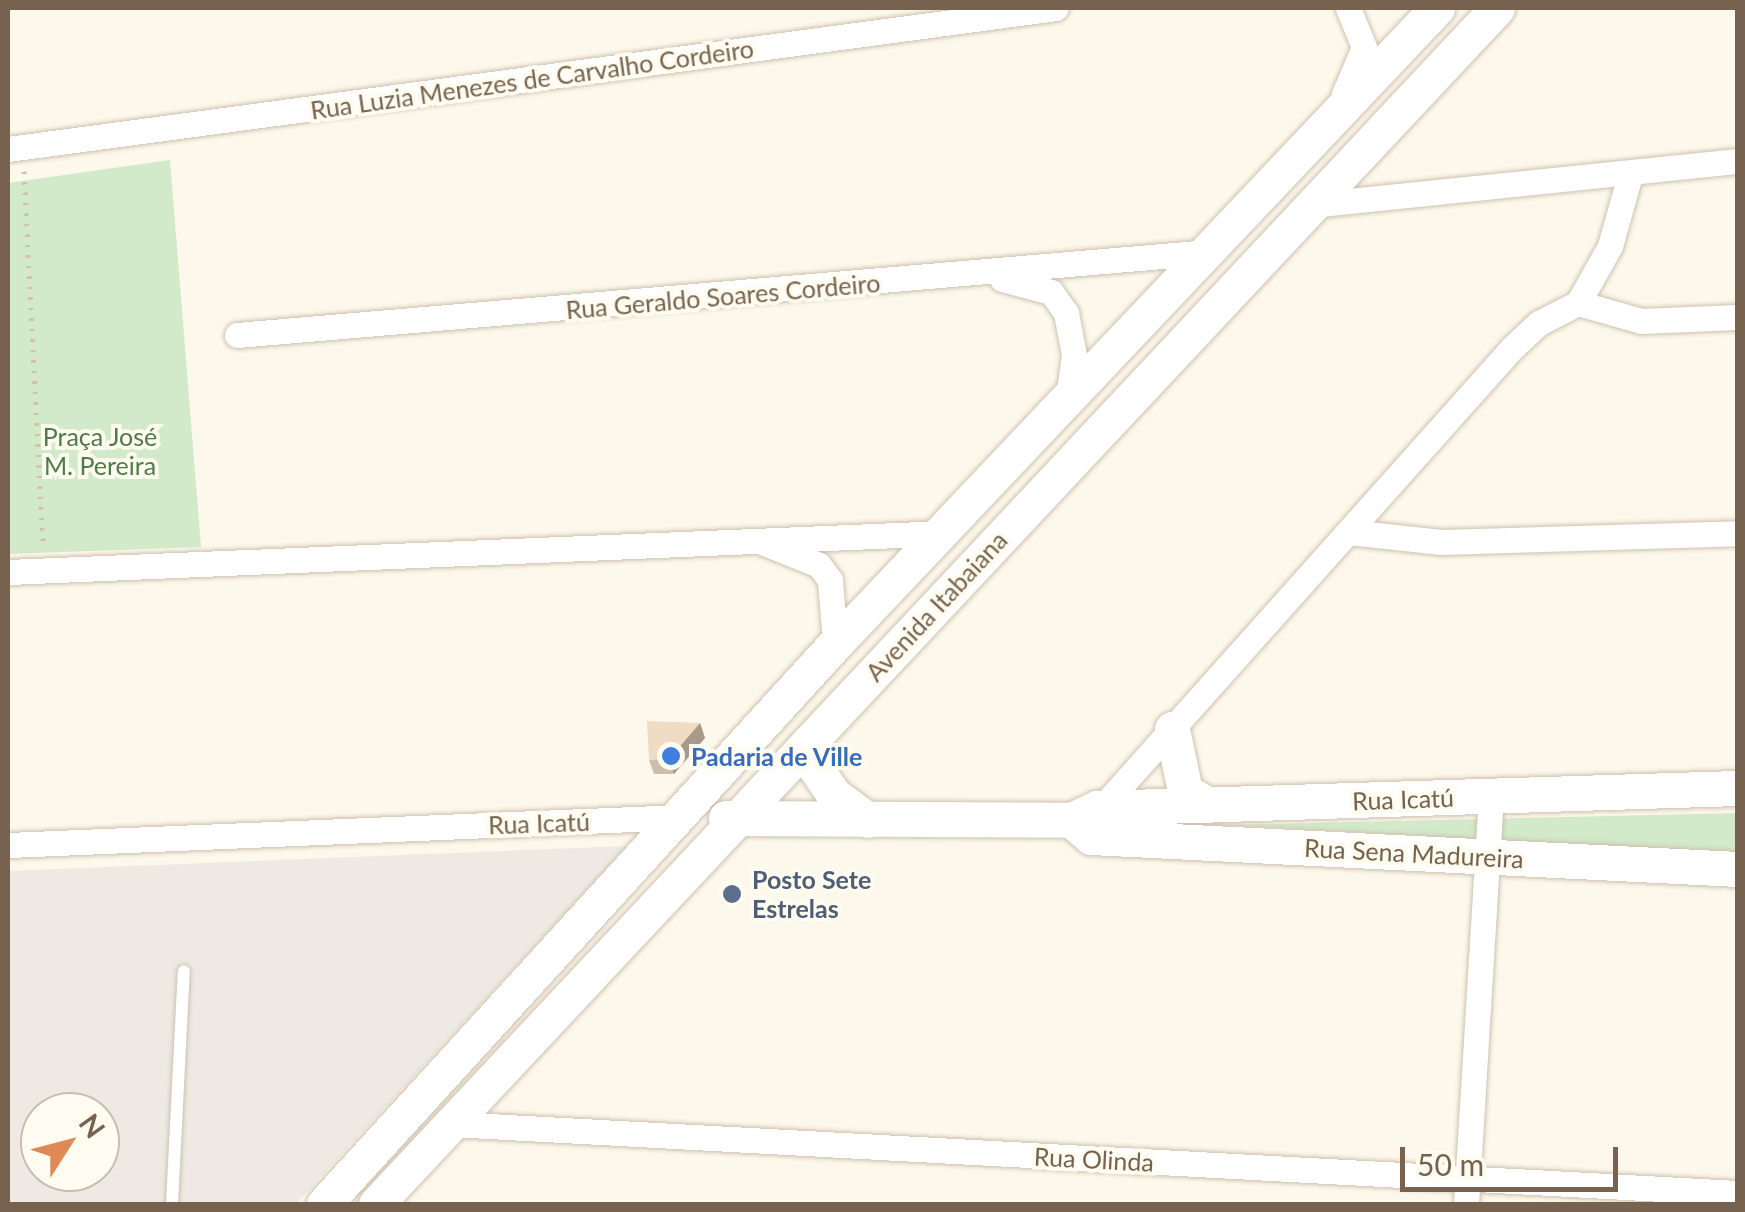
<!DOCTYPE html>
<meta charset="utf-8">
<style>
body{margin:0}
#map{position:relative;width:1745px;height:1212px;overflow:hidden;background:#fcf8eb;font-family:Lato,sans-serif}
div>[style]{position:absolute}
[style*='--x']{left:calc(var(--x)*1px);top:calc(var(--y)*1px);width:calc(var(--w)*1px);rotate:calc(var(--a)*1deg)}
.industrial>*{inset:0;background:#eeeae3}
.green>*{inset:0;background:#d2eac9}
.path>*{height:5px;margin-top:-2.5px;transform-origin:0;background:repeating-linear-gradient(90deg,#d6c0a6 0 2.5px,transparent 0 10.5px)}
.roads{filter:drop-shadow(0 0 2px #cec1b0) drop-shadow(0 0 2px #cec1b0)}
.lane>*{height:12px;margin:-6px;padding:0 6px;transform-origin:6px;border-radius:6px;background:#fff}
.street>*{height:25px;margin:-12.5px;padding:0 12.5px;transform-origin:12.5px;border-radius:12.5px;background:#fff}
.secondary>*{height:35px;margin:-17.5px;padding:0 17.5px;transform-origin:17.5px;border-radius:17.5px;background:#fff}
.wall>*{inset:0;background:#cebda8}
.shaded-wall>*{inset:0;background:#a89a88}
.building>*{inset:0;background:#f0dcc3}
.dots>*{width:28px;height:28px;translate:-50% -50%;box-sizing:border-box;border:5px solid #fefbf1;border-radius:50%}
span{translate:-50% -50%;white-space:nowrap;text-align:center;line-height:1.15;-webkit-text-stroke:8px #fefbf1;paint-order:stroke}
.street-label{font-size:25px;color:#76624e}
.park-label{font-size:25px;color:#4e7b46}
.shop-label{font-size:25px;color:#366cbe;font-weight:700}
.left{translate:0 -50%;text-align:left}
.service-label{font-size:25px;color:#4e5e75;font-weight:700}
.frame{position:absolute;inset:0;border:10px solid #76624e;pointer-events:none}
.north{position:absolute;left:20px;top:1092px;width:100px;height:100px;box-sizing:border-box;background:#fefbf1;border:2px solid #c8beb0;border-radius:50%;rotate:54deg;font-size:28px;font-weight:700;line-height:40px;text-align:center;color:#76624e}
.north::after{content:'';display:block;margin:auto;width:35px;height:45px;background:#df8956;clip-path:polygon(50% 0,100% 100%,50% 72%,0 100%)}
.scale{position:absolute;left:1400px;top:1147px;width:218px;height:45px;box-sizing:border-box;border:5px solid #76624e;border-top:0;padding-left:12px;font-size:30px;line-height:35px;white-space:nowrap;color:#76624e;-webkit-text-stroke:8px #fefbf1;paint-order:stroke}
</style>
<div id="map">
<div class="industrial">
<i style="clip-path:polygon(evenodd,627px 846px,296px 1204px,8px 1204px,8px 871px,627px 846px,40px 1112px,100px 1112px,100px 1172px,40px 1172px,40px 1112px)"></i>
</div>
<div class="green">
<i style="clip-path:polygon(170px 160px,201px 547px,8px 554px,8px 183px)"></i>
<i style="clip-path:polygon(1737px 813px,1737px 855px,1230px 825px)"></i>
</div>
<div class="path">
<i style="--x:24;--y:171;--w:373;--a:87.1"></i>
</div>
<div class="roads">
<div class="lane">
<i style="--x:172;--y:1204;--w:233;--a:-87.1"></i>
</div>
<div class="street">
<i style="--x:1344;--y:94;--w:51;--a:-66.9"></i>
<i style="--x:1364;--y:47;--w:42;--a:-112.3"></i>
<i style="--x:8;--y:149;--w:1057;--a:-7.66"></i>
<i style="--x:1311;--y:205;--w:429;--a:-5.9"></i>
<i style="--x:1002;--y:279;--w:51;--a:14.9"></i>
<i style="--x:1051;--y:292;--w:26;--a:54"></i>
<i style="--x:1066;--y:313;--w:43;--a:79.2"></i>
<i style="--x:1074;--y:355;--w:44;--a:97.8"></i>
<i style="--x:1578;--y:303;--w:66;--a:15.9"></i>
<i style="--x:1641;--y:321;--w:97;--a:-2.4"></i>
<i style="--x:237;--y:335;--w:976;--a:-4.88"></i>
<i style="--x:1349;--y:532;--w:93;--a:6.2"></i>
<i style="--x:1441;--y:542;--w:297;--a:-1.7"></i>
<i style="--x:764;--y:543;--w:59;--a:21.8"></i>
<i style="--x:819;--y:565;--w:19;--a:54"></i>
<i style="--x:830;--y:580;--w:64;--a:85.5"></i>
<i style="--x:8;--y:572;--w:938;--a:-2.38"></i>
<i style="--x:1096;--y:814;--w:625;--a:-48.24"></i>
<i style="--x:1512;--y:348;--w:37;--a:-43"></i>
<i style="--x:1539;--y:323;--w:44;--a:-27.1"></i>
<i style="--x:1578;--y:303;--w:65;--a:-60.7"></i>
<i style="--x:1610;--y:246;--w:74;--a:-74.3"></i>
<i style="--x:8;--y:845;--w:674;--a:-2.38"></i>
<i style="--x:451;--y:1124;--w:1289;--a:3.07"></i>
<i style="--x:1466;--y:1204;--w:409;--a:-86.5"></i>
</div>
<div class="secondary">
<i style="--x:1172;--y:729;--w:63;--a:78.2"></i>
<i style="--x:1185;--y:791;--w:27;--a:31"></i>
<i style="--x:809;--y:742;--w:26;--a:77"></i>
<i style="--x:815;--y:767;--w:34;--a:56"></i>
<i style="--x:834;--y:795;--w:42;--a:36.3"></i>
<i style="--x:726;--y:818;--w:345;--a:0.3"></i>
<i style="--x:1071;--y:820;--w:29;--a:-25"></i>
<i style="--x:1097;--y:808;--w:641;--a:-1.79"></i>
<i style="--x:1071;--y:820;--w:26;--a:40"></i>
<i style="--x:1091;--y:837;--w:648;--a:2.83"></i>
<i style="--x:324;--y:1204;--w:758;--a:-47.62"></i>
<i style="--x:835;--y:644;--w:876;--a:-46.57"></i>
<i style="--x:376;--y:1204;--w:1639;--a:-46.85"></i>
</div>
</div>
<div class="wall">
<i style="clip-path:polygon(700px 723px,705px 738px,674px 774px,654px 774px,649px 760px)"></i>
</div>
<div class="shaded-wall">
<i style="clip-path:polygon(700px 723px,705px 738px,674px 774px,669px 759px)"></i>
</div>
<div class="building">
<i style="clip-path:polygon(647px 721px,700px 723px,669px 759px,649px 760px)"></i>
</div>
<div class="dots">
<i style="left:671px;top:756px;background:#3f7fe0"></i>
<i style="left:732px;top:894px;background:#5c6f8a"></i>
</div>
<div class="street-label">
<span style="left:532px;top:79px;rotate:-8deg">Rua Luzia Menezes de Carvalho Cordeiro</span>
<span style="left:723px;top:296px;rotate:-5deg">Rua Geraldo Soares Cordeiro</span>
<span style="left:936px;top:606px;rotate:-47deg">Avenida Itabaiana</span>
<span style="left:1403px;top:799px;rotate:-2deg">Rua Icatú</span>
<span style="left:539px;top:823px;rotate:-2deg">Rua Icatú</span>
<span style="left:1414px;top:853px;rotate:3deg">Rua Sena Madureira</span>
<span style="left:1094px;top:1159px;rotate:3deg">Rua Olinda</span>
</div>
<div class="park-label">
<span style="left:100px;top:451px">Praça José<br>M. Pereira</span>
</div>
<div class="shop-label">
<span class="left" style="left:691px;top:756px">Padaria de Ville</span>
</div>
<div class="service-label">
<span class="left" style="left:752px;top:894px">Posto Sete<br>Estrelas</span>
</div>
<div class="frame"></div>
<div class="north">N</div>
<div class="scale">50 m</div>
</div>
